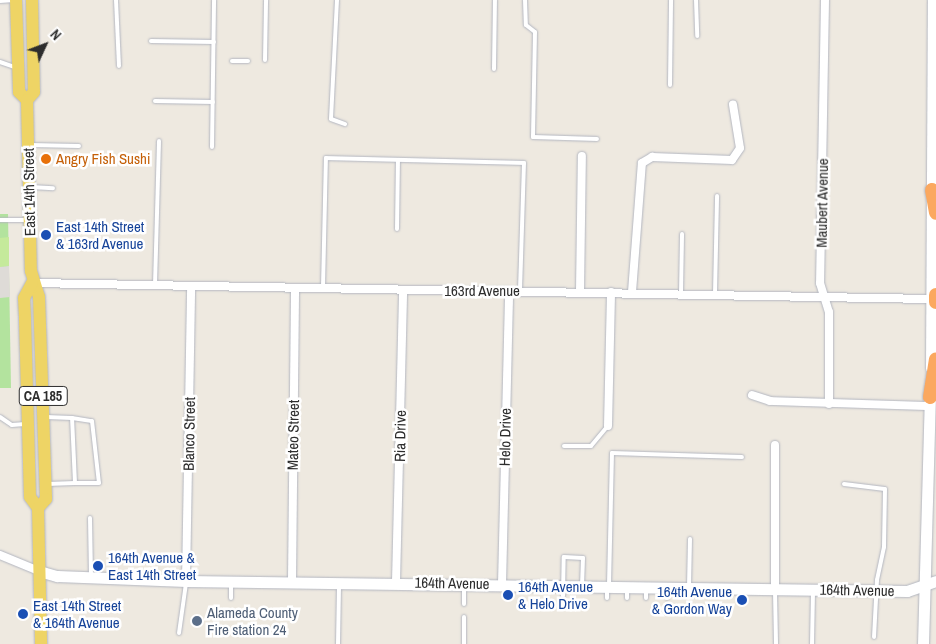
<!DOCTYPE html>
<style>
body{margin:0}
#map{position:relative;width:936px;height:644px;overflow:hidden;background:#eee9e0;font-family:"Archivo Narrow",sans-serif}
div>[style]{position:absolute}
[style*='--x']{left:calc(var(--x)*1px);top:calc(var(--y)*1px);width:calc(var(--w)*1px);rotate:calc(var(--a)*1deg)}
.green>*{inset:0;background:#b3e39e}
.pitch>*{inset:0;background:#c5ea9b}
.plaza>*{inset:0;background:#dedbd7}
.roads{filter:drop-shadow(0 0 1px #b3b6c0) drop-shadow(0 0 1px #b3b6c0)}
.lane>*{height:4px;margin:-2px;padding:0 2px;transform-origin:2px;border-radius:2px;background:#fff}
.street>*{height:8px;margin:-4px;padding:0 4px;transform-origin:4px;border-radius:4px;background:#fff}
.secondary>*{height:11px;margin:-5.5px;padding:0 5.5px;transform-origin:5.5px;border-radius:5.5px;background:#fff}
.primary>*{height:12px;margin:-6px;padding:0 6px;transform-origin:6px;border-radius:6px;background:#eed465}
.highway>*{height:14px;margin:-7px;padding:0 7px;transform-origin:7px;border-radius:7px;background:#fba85f}
.dots>*{width:14px;height:14px;translate:-50% -50%;box-sizing:border-box;border:2px solid #fff;border-radius:50%}
span{translate:-50% -50%;white-space:nowrap;text-align:center;line-height:1.15;-webkit-text-stroke:5px #fff;paint-order:stroke}
.shield-label span{padding:1px 4px;background:#fff;border:1px solid;border-radius:4px;-webkit-text-stroke-width:0}
.shield-label{font-size:14px;color:#2d2d2d;font-weight:700}
.food-label{font-size:15px;color:#c56008}
.left{translate:0 -50%;text-align:left}
.street-label{font-size:15px;color:#2d2d2d}
.transit-label{font-size:15px;color:#164399}
.right{translate:-100% -50%;text-align:right}
.service-label{font-size:15px;color:#4e5e75}
.north{position:absolute;left:20px;top:20px;width:50px;height:50px;-webkit-text-stroke:4px #fff;paint-order:stroke;rotate:47deg;font-size:14px;font-weight:700;line-height:20px;text-align:center;color:#2d2d2d}
.north::after{content:'';display:block;margin:auto;width:18px;height:22px;background:#2d2d2d;clip-path:polygon(50% 0,100% 100%,50% 72%,0 100%)}
</style>
<div id="map">
<div class="green">
<i style="clip-path:polygon(0 214px,8px 214px,11px 388px,0 388px)"></i>
</div>
<div class="pitch">
<i style="clip-path:polygon(9px 237px,9px 266px,0 267px,0 238px)"></i>
</div>
<div class="plaza">
<i style="clip-path:polygon(9px 266px,10px 297px,0 298px,0 267px)"></i>
</div>
<div class="roads">
<div class="lane">
<i style="--x:116;--y:0;--w:66;--a:87.4"></i>
<i style="--x:337;--y:0;--w:119;--a:92.9"></i>
<i style="--x:331;--y:119;--w:15;--a:20"></i>
<i style="--x:525;--y:0;--w:25;--a:88"></i>
<i style="--x:526;--y:25;--w:11;--a:38"></i>
<i style="--x:535;--y:32;--w:105;--a:91.1"></i>
<i style="--x:533;--y:137;--w:64;--a:1.8"></i>
<i style="--x:696;--y:0;--w:36;--a:88"></i>
<i style="--x:0;--y:1;--w:14;--a:-4"></i>
<i style="--x:151;--y:41;--w:63;--a:0.9"></i>
<i style="--x:265;--y:60;--w:60;--a:-89"></i>
<i style="--x:232;--y:61;--w:16;--a:0"></i>
<i style="--x:0;--y:62;--w:18;--a:19"></i>
<i style="--x:494;--y:69;--w:69;--a:-89.2"></i>
<i style="--x:670;--y:85;--w:85;--a:-89.3"></i>
<i style="--x:155;--y:101;--w:58;--a:1"></i>
<i style="--x:30;--y:145;--w:49;--a:1.2"></i>
<i style="--x:212;--y:147;--w:147;--a:-89.2"></i>
<i style="--x:31;--y:187;--w:22;--a:3"></i>
<i style="--x:0;--y:220;--w:28;--a:0"></i>
<i style="--x:397;--y:229;--w:69;--a:-89.2"></i>
<i style="--x:155;--y:285;--w:144;--a:-88.4"></i>
<i style="--x:323;--y:287;--w:129;--a:-88.7"></i>
<i style="--x:326;--y:158;--w:198;--a:1.4"></i>
<i style="--x:524;--y:163;--w:128;--a:91.8"></i>
<i style="--x:681;--y:293;--w:59;--a:-89"></i>
<i style="--x:715;--y:294;--w:98;--a:-88.8"></i>
<i style="--x:0;--y:417;--w:14;--a:34"></i>
<i style="--x:12;--y:425;--w:13;--a:-4"></i>
<i style="--x:46;--y:417;--w:26;--a:2"></i>
<i style="--x:72;--y:418;--w:20;--a:9"></i>
<i style="--x:92;--y:421;--w:62;--a:83.6"></i>
<i style="--x:99;--y:483;--w:24;--a:180"></i>
<i style="--x:75;--y:483;--w:65;--a:-92.6"></i>
<i style="--x:564;--y:446;--w:27;--a:0"></i>
<i style="--x:591;--y:446;--w:26;--a:-50"></i>
<i style="--x:47;--y:484;--w:28;--a:-2"></i>
<i style="--x:844;--y:484;--w:41;--a:7"></i>
<i style="--x:885;--y:489;--w:58;--a:91"></i>
<i style="--x:884;--y:547;--w:34;--a:102"></i>
<i style="--x:877;--y:580;--w:57;--a:93"></i>
<i style="--x:90;--y:518;--w:57;--a:89"></i>
<i style="--x:231;--y:583;--w:15;--a:90"></i>
<i style="--x:609;--y:585;--w:132;--a:-88.7"></i>
<i style="--x:612;--y:453;--w:130;--a:1.8"></i>
<i style="--x:689;--y:587;--w:48;--a:-88.8"></i>
<i style="--x:667;--y:588;--w:10;--a:90"></i>
<i style="--x:775;--y:591;--w:53;--a:88.9"></i>
<i style="--x:563;--y:596;--w:39;--a:-89"></i>
<i style="--x:564;--y:557;--w:19;--a:3"></i>
<i style="--x:583;--y:558;--w:27;--a:92"></i>
<i style="--x:607;--y:598;--w:10;--a:-90"></i>
<i style="--x:627;--y:598;--w:10;--a:-90"></i>
<i style="--x:646;--y:598;--w:10;--a:-90"></i>
<i style="--x:464;--y:604;--w:16;--a:-90"></i>
<i style="--x:179;--y:633;--w:50;--a:-82"></i>
<i style="--x:338;--y:644;--w:59;--a:-89"></i>
<i style="--x:464;--y:644;--w:27;--a:-90"></i>
<i style="--x:812;--y:644;--w:52;--a:-88.9"></i>
</div>
<div class="street">
<i style="--x:825;--y:0;--w:283;--a:91"></i>
<i style="--x:820;--y:283;--w:30;--a:73"></i>
<i style="--x:829;--y:312;--w:92;--a:90"></i>
<i style="--x:32;--y:283;--w:901;--a:1.02"></i>
<i style="--x:580;--y:291;--w:135;--a:-89.2"></i>
<i style="--x:632;--y:292;--w:129;--a:-85.6"></i>
<i style="--x:642;--y:163;--w:12;--a:-31"></i>
<i style="--x:652;--y:157;--w:80;--a:2.1"></i>
<i style="--x:732;--y:160;--w:14;--a:-56"></i>
<i style="--x:740;--y:148;--w:44;--a:-99.2"></i>
<i style="--x:752;--y:395;--w:19;--a:18"></i>
<i style="--x:770;--y:401;--w:160;--a:1.8"></i>
<i style="--x:608;--y:426;--w:134;--a:-88.7"></i>
<i style="--x:775;--y:445;--w:144;--a:90"></i>
<i style="--x:0;--y:555;--w:42;--a:22.3"></i>
<i style="--x:292;--y:580;--w:289;--a:-89.4"></i>
<i style="--x:186;--y:581;--w:293;--a:-89"></i>
<i style="--x:396;--y:582;--w:291;--a:-88.6"></i>
<i style="--x:502;--y:584;--w:293;--a:-88.6"></i>
</div>
<div class="secondary">
<i style="--x:931;--y:368;--w:368;--a:-89.7"></i>
<i style="--x:39;--y:571;--w:19;--a:16"></i>
<i style="--x:57;--y:576;--w:129;--a:2.2"></i>
<i style="--x:186;--y:581;--w:721;--a:0.79"></i>
<i style="--x:907;--y:591;--w:31;--a:-19"></i>
<i style="--x:923;--y:644;--w:255;--a:-88.4"></i>
</div>
<div class="primary">
<i style="--x:16;--y:0;--w:92;--a:88.1"></i>
<i style="--x:19;--y:92;--w:11;--a:45"></i>
<i style="--x:32;--y:0;--w:92;--a:88.8"></i>
<i style="--x:34;--y:92;--w:11;--a:131"></i>
<i style="--x:27;--y:100;--w:171;--a:88.7"></i>
<i style="--x:31;--y:271;--w:27;--a:73"></i>
<i style="--x:39;--y:297;--w:202;--a:88"></i>
<i style="--x:46;--y:499;--w:12;--a:132"></i>
<i style="--x:32;--y:283;--w:17;--a:118"></i>
<i style="--x:24;--y:298;--w:21;--a:87"></i>
<i style="--x:25;--y:319;--w:178;--a:88.4"></i>
<i style="--x:30;--y:497;--w:14;--a:54"></i>
<i style="--x:38;--y:508;--w:136;--a:88.7"></i>
</div>
<div class="highway">
<i style="--x:932;--y:190;--w:23;--a:80"></i>
<i style="--x:936;--y:295;--w:7;--a:90"></i>
<i style="--x:930;--y:397;--w:38;--a:-81"></i>
</div>
</div>
<div class="dots">
<i style="left:46px;top:159px;background:#e8710a"></i>
<i style="left:46px;top:235px;background:#1a4fb4"></i>
<i style="left:98px;top:566px;background:#1a4fb4"></i>
<i style="left:508px;top:595px;background:#1a4fb4"></i>
<i style="left:742px;top:600px;background:#1a4fb4"></i>
<i style="left:23px;top:614px;background:#1a4fb4"></i>
<i style="left:197px;top:621px;background:#5c6f8a"></i>
</div>
<div class="shield-label">
<span style="left:43px;top:396px">CA 185</span>
</div>
<div class="food-label">
<span class="left" style="left:56px;top:159px">Angry Fish Sushi</span>
</div>
<div class="street-label">
<span style="left:29px;top:192px;rotate:-91deg">East 14th Street</span>
<span style="left:822px;top:203px;rotate:-89deg">Maubert Avenue</span>
<span style="left:482px;top:291px">163rd Avenue</span>
<span style="left:189px;top:434px;rotate:-89deg">Blanco Street</span>
<span style="left:293px;top:435px;rotate:-89deg">Mateo Street</span>
<span style="left:400px;top:436px;rotate:-89deg">Ria Drive</span>
<span style="left:505px;top:437px;rotate:-89deg">Helo Drive</span>
<span style="left:452px;top:583px;rotate:1deg">164th Avenue</span>
<span style="left:857px;top:590px;rotate:1deg">164th Avenue</span>
</div>
<div class="transit-label">
<span class="left" style="left:56px;top:235px">East 14th Street<br>&amp; 163rd Avenue</span>
<span class="left" style="left:108px;top:566px">164th Avenue &amp;<br>East 14th Street</span>
<span class="left" style="left:518px;top:595px">164th Avenue<br>&amp; Helo Drive</span>
<span class="right" style="left:732px;top:600px">164th Avenue<br>&amp; Gordon Way</span>
<span class="left" style="left:33px;top:614px">East 14th Street<br>&amp; 164th Avenue</span>
</div>
<div class="service-label">
<span class="left" style="left:207px;top:621px">Alameda County<br>Fire station 24</span>
</div>
<div class="north">N</div>
</div>
